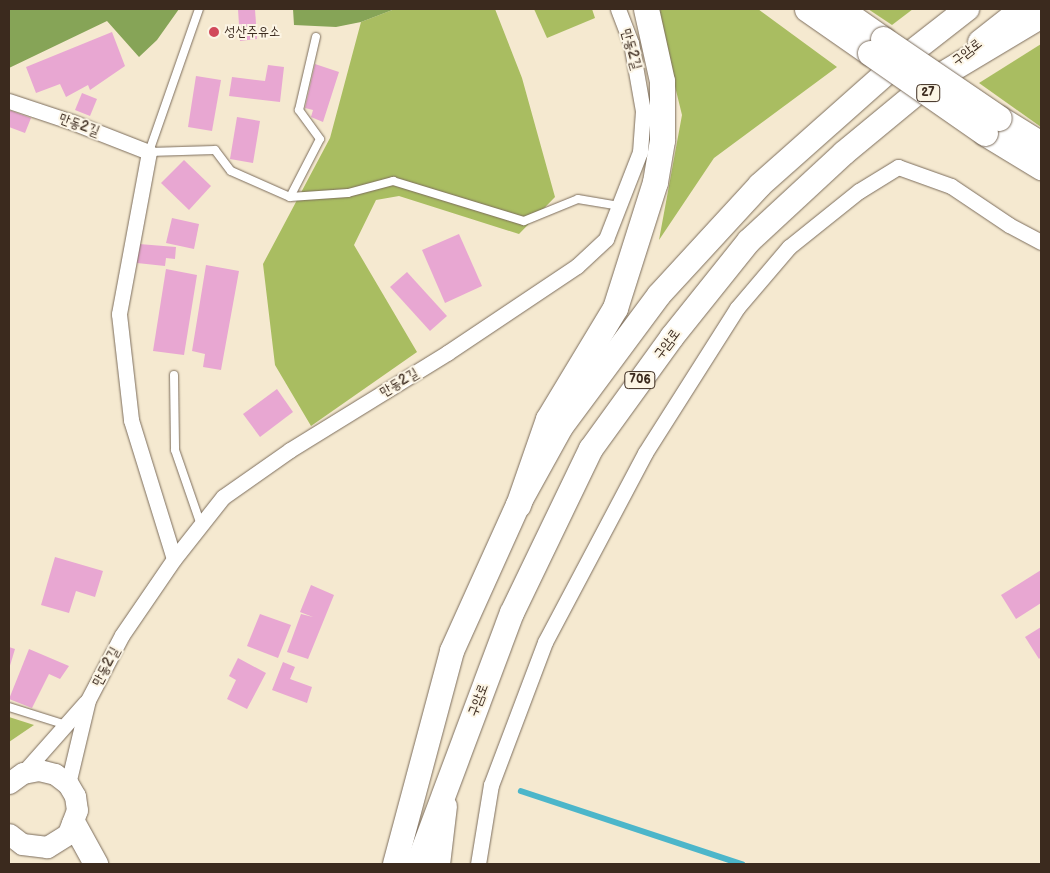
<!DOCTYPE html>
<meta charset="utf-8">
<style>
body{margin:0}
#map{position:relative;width:1050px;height:873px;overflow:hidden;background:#f5e9d0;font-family:"Balsamiq Sans","Poor Story",sans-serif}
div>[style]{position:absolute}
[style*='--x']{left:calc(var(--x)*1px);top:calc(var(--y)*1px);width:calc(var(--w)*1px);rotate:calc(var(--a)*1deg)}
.green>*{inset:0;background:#a9bd61}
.forest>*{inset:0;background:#86a457}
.stream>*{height:5.5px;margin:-2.75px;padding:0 2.75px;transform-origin:2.75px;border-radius:2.75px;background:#4cb6ca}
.building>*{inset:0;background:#e8a7d2}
.roads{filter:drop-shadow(0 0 1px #7c6d5c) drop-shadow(0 0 1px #7c6d5c)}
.service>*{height:8px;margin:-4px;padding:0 4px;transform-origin:4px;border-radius:4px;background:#fff}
.minor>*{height:15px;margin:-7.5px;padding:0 7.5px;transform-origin:7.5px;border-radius:7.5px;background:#fff}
.secondary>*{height:21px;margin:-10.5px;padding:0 10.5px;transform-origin:10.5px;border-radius:10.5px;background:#fff}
.primary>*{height:24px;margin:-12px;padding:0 12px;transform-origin:12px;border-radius:12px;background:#fff}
.trunk>*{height:25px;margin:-12.5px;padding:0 12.5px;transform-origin:12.5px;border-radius:12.5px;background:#fff}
.bridges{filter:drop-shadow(0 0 1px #7c6d5c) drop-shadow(0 0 1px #7c6d5c)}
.trunk-bridge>*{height:25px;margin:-12.5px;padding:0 12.5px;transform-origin:12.5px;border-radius:12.5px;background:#fff}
.dots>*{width:14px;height:14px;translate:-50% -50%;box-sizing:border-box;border:2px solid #fcf5e5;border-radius:50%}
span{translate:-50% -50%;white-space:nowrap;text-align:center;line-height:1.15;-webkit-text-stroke:4px #fcf5e5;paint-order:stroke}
.shield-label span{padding:1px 4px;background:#fcf5e5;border:1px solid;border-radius:4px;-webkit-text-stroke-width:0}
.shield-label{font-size:12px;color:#3b2a1e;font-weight:700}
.poi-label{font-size:14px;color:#3b2a1e}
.left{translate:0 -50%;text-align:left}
.street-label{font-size:14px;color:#3b2a1e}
.frame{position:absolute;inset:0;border:10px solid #3b2a1e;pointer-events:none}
</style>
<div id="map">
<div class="green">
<i style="clip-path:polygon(395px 9px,495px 9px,522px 78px,555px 197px,519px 234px,399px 196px,376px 200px,354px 245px,417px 352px,311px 426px,275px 365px,263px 264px,330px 138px,361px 22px)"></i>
<i style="clip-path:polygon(534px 9px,592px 9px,595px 18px,547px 38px)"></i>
<i style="clip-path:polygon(656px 9px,758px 9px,837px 67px,714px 158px,659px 240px,682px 115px)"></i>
<i style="clip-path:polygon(868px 9px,913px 9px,892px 25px)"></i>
<i style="clip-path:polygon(1041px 44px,1041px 127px,979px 83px)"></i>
<i style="clip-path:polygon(9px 717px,34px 725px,9px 742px)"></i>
</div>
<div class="forest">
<i style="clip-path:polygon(9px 9px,179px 9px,157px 40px,139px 57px,107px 21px,9px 68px)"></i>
<i style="clip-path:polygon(293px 9px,395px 9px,361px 22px,336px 27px,294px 25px)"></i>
</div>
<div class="stream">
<i style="--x:521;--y:791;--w:233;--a:18.3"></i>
</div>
<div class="building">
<i style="clip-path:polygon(238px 9px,255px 9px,257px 39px,240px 41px)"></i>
<i style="clip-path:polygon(112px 32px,125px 66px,90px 90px,88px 85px,66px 97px,60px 84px,36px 93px,26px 67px)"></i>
<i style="clip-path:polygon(315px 64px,339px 72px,323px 122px,311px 117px,313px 110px,305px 108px)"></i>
<i style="clip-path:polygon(268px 65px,284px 67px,280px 102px,229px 96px,232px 77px,265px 81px)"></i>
<i style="clip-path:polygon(196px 76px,221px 80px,212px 131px,188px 127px)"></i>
<i style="clip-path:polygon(82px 93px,97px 99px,90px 116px,75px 110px)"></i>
<i style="clip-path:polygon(9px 110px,31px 118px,25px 133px,9px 127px)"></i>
<i style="clip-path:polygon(237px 117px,260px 121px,253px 163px,230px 159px)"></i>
<i style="clip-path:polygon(184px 160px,211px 186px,189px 210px,161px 183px)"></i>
<i style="clip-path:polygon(172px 218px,199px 224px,194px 249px,166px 243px)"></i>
<i style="clip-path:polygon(459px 234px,482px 286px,445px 303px,422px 250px)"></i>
<i style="clip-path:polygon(139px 244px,176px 247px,175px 259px,166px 258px,165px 266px,137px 263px)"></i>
<i style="clip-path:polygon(206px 265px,239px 271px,221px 370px,203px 367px,205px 354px,192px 351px)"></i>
<i style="clip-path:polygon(166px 269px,197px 275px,184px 355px,153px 351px)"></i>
<i style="clip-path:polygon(407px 272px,447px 316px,430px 331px,390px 287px)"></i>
<i style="clip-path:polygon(277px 389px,293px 412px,260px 437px,243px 414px)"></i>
<i style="clip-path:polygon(55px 557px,103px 571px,95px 597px,76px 591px,69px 613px,41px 605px)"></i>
<i style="clip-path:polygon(1041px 570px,1041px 603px,1016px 619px,1001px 595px)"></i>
<i style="clip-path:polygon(311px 585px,334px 595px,308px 659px,287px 652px,301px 614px,313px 617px,300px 612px)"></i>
<i style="clip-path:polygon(260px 614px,291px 625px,278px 658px,247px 646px)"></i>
<i style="clip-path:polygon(1041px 627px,1041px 657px,1039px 659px,1025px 637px)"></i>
<i style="clip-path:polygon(9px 647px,15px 649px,9px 669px)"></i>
<i style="clip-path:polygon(29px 649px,69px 666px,60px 679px,49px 674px,32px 708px,9px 699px)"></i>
<i style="clip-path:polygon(238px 658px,266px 673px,247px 709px,227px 699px,236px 680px,229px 676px)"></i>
<i style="clip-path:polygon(283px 662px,295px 667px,290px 679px,312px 687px,307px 703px,272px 690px)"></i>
</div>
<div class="roads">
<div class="service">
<i style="--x:199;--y:9;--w:151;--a:109.3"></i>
<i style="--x:149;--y:152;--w:66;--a:-1.7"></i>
<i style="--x:215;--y:150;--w:26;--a:53"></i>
<i style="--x:231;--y:171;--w:64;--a:23.8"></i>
<i style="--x:290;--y:197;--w:58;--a:-3.9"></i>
<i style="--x:348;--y:193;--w:47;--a:-14.9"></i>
<i style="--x:393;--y:181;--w:137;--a:17"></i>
<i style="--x:524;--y:221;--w:58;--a:-22.2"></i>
<i style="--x:578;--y:199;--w:43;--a:9.5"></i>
<i style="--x:290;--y:197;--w:65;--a:-62.7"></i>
<i style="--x:320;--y:139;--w:36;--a:-126"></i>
<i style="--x:299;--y:110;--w:75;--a:-76.9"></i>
<i style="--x:174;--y:375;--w:75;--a:89.2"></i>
<i style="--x:175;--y:450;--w:79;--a:70.9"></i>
<i style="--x:9;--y:707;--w:60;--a:17.5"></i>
</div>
<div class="minor">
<i style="--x:9;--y:101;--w:66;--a:18.4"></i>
<i style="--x:72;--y:122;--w:83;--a:21.3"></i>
<i style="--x:149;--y:152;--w:165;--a:100.5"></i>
<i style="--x:119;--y:314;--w:107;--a:83.5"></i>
<i style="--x:131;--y:420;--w:145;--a:72.8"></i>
<i style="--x:23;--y:773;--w:94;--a:-48.5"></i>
<i style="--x:68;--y:784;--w:86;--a:-76.6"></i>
<i style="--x:88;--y:700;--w:73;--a:-62.4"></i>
<i style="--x:122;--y:635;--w:92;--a:-55.6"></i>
<i style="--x:174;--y:559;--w:79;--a:-51.7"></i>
<i style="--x:223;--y:497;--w:82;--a:-35"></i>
<i style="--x:290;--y:450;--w:185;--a:-31.7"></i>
<i style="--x:447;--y:353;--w:156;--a:-33.8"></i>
<i style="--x:577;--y:266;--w:40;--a:-43"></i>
<i style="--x:606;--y:239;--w:93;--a:-68.7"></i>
<i style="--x:640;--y:152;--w:41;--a:-85.8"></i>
<i style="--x:643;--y:111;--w:69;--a:-100"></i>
<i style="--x:631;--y:43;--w:36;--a:-111"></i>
<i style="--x:478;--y:864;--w:80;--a:-80.7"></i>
<i style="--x:491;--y:785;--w:153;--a:-69.3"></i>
<i style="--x:545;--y:642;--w:214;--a:-62.1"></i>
<i style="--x:645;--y:453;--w:172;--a:-57.6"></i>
<i style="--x:737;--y:308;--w:80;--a:-49.6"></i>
<i style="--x:789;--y:247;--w:90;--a:-38.7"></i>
<i style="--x:859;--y:191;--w:46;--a:-31.6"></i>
<i style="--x:898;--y:167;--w:56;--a:19.7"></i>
<i style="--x:951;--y:186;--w:70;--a:33.9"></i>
<i style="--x:1009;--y:225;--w:36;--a:28"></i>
</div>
<div class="secondary">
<i style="--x:9;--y:783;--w:17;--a:-36"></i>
<i style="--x:23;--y:773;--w:16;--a:-11"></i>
<i style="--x:39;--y:770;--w:16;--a:14"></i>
<i style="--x:55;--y:774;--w:16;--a:38"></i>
<i style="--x:68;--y:784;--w:14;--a:60"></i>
<i style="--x:75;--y:796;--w:14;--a:82"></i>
<i style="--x:77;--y:810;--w:26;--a:111"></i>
<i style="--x:68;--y:834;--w:25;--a:148"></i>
<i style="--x:47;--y:847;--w:25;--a:-173"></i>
<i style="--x:22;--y:844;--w:16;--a:-142"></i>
<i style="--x:439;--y:864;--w:59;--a:-83.2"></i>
</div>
<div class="primary">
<i style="--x:980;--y:42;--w:53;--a:-38.2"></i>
<i style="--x:74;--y:824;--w:46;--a:61.2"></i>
<i style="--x:395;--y:864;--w:220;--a:-75"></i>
<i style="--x:452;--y:651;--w:160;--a:-65.7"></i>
<i style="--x:518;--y:505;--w:89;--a:-61.1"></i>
<i style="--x:561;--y:427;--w:164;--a:-53.4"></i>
<i style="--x:659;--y:295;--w:149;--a:-47.4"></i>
<i style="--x:760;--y:185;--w:179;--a:-41.6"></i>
<i style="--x:894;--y:66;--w:93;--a:-38"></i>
<i style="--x:418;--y:864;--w:268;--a:-69.5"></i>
<i style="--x:512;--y:613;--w:182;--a:-64.3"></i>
<i style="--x:591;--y:449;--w:138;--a:-54.1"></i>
<i style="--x:672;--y:337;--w:123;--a:-51.3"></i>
<i style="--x:749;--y:241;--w:129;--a:-42.8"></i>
<i style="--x:844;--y:153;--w:119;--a:-39.6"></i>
</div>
<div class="trunk">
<i style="--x:807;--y:9;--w:77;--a:34.9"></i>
<i style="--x:840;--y:9;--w:52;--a:34.9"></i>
<i style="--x:929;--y:82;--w:131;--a:-30.9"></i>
<i style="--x:999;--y:118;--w:49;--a:31.8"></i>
<i style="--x:985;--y:133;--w:66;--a:31.3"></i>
<i style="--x:518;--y:505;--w:91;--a:-70.8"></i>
<i style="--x:548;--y:419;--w:130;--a:-58.9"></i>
<i style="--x:615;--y:308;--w:132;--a:-72.4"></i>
<i style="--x:655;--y:182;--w:43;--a:-80.5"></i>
<i style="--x:662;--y:140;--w:59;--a:-90"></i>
<i style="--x:662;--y:81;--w:74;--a:-102.5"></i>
</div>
</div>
<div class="bridges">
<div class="trunk-bridge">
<i style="--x:883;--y:39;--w:140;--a:34.3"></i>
<i style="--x:870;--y:53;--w:140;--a:34.8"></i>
</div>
</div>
<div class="dots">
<i style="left:214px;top:32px;background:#d1495b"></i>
</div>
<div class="shield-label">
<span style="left:928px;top:93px">27</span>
<span style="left:640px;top:380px">706</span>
</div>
<div class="poi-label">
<span class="left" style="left:224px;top:32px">성산주유소</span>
</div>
<div class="street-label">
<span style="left:631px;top:49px;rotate:74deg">만동2길</span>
<span style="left:967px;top:52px;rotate:-38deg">구암로</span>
<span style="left:79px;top:125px;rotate:20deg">만동2길</span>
<span style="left:667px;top:344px;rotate:-53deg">구암로</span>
<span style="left:399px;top:383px;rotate:-31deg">만동2길</span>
<span style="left:106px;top:667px;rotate:-62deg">만동2길</span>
<span style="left:478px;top:700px;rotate:-69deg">구암로</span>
</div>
<div class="frame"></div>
</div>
